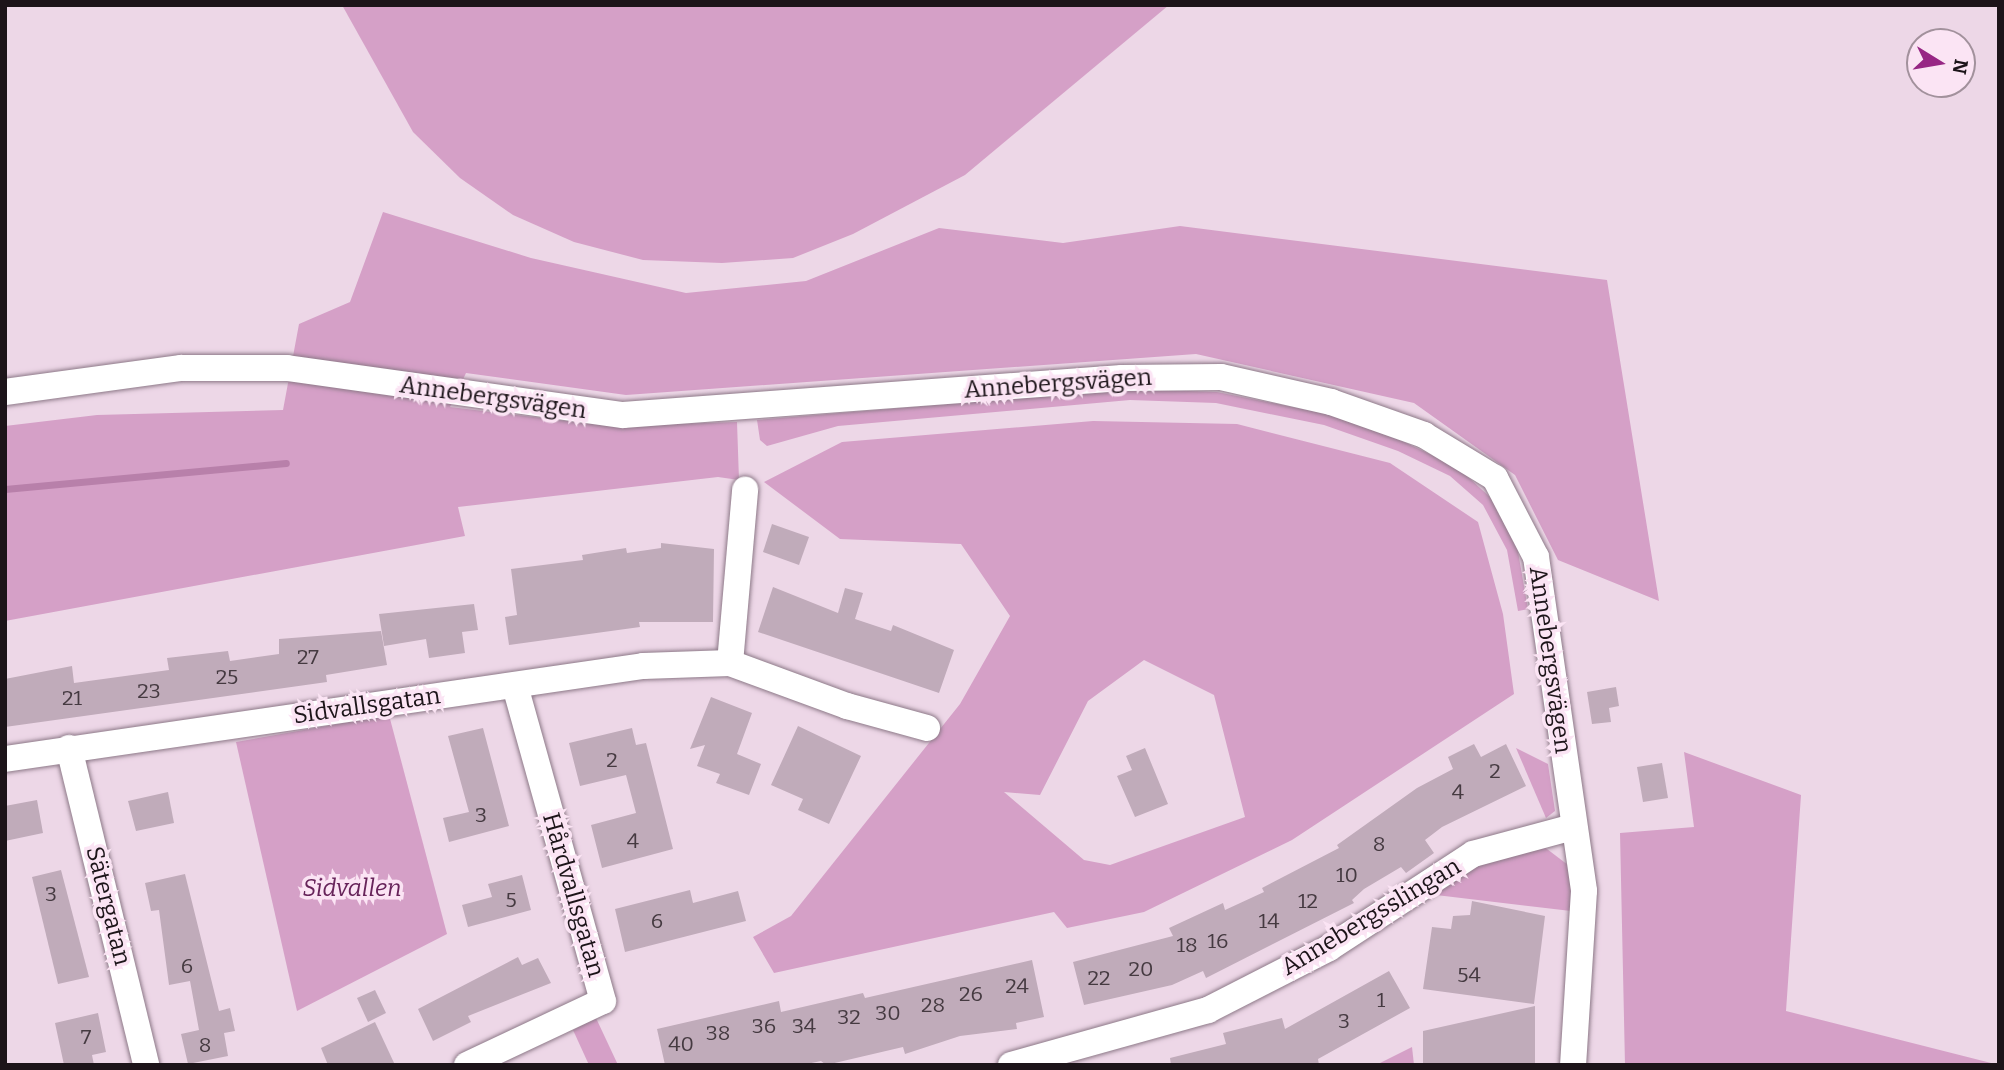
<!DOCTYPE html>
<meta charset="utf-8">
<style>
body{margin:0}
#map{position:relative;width:2004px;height:1070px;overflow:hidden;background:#edd7e7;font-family:Bitter,serif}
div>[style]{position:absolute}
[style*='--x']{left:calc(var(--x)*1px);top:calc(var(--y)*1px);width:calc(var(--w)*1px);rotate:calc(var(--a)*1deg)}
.green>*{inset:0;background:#d5a0c7}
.stream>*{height:7px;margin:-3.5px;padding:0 3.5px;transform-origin:3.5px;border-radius:3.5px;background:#b880aa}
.building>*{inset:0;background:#c0abba}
.roads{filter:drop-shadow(0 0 2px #8d7988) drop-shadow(0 0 2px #8d7988)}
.minor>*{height:26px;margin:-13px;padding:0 13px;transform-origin:13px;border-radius:13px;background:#fff}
span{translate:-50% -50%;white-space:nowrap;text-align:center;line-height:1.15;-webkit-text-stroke:7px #fbe4f4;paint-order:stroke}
.number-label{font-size:21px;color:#453a41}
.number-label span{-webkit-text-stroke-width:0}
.street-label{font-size:24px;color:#1c1419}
.park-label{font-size:24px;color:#67245a;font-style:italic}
.frame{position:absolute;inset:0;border:7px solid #1c1419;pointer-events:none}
.north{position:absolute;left:1906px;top:28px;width:70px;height:70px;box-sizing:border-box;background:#fbe4f4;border:2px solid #a2919c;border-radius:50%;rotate:101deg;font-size:19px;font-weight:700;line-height:28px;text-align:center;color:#1c1419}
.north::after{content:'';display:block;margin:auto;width:24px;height:32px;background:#972684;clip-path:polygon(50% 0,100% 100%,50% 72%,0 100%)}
</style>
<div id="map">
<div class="green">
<i style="clip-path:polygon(342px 5px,1169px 5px,965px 175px,853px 234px,793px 258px,722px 263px,643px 260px,574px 242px,513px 215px,460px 178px,413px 132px)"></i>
<i style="clip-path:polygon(383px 212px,531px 258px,686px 293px,806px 281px,939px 228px,1063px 243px,1180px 226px,1607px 280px,1659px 601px,1558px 560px,1515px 475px,1414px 403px,1196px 354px,626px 395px,466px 373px,450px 407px,609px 426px,737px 422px,739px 480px,718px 477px,458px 507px,465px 536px,5px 621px,5px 426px,97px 415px,283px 410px,299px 324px,350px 302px)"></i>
<i style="clip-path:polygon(1130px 389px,1217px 392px,1327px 414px,1402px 441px,1457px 467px,1491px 498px,1517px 546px,1528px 609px,1518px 611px,1507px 550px,1483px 505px,1450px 476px,1398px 451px,1324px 425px,1216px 403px,1130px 400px,838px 426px,767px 446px,760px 440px,757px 420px)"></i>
<i style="clip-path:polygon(evenodd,1093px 421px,1237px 424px,1390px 463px,1478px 522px,1503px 614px,1514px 694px,1292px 840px,1144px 912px,1067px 928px,1054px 912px,774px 973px,753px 937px,791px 916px,960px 704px,1010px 616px,961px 544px,840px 539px,764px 482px,842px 442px,1093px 421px,1144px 660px,1214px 695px,1245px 817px,1110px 865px,1084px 860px,1004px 792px,1040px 795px,1088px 701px,1144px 660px)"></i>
<i style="clip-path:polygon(389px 715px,447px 934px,297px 1011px,236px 742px)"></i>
<i style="clip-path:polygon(1516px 748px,1548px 764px,1555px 811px,1546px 818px)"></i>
<i style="clip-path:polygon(1684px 752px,1801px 795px,1786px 1011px,1999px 1065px,1625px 1065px,1620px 833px,1694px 827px)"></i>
<i style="clip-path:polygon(1543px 846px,1572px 868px,1571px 911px,1436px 895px,1437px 888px,1480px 860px)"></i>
<i style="clip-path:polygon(596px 1018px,618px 1065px,589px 1065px,573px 1030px)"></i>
<i style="clip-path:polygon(1412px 1047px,1414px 1065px,1376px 1065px)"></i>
</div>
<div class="stream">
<i style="--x:5;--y:489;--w:282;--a:-5.3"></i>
</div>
<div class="building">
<i style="clip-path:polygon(772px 524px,809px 537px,799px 565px,763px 552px)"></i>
<i style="clip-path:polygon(661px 543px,714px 549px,713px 622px,639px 622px,640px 627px,509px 645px,505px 617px,517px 615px,511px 569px,583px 560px,582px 555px,626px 548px,627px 553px,661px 548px)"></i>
<i style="clip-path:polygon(773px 587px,838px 613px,845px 588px,863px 593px,855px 619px,891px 631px,893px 625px,954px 650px,939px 693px,758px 632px)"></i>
<i style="clip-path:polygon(474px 604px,478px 630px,462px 632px,465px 653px,429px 658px,426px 639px,384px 646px,379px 614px)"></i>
<i style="clip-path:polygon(381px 631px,387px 665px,326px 675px,327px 682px,5px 727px,5px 679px,72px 666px,74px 683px,169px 670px,167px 658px,228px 651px,230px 661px,279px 654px,279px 639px)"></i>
<i style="clip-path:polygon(1616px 687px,1619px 706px,1609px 708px,1611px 722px,1592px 724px,1587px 692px)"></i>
<i style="clip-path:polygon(711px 697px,752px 713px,737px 754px,761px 764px,749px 795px,716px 783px,720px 774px,697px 766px,705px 745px,690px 749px)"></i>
<i style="clip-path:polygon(798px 726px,861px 756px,829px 824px,798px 810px,803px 799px,771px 785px)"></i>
<i style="clip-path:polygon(483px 728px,509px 826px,449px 842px,443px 818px,469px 812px,448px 736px)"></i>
<i style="clip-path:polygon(632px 728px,636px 745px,646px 743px,673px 849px,602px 868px,591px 825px,636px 813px,626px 775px,580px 786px,569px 743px)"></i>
<i style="clip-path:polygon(1474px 744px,1481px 757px,1506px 744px,1526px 786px,1442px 827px,1425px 840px,1434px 853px,1406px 873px,1401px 867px,1364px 889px,1352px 900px,1354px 903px,1206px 978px,1203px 971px,1172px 985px,1084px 1005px,1073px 962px,1173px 936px,1169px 928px,1223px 903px,1225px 910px,1264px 892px,1262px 888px,1339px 848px,1337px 845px,1417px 788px,1453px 769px,1448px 757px)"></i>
<i style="clip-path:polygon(1145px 748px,1168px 804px,1135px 817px,1117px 776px,1132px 770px,1126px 756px)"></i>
<i style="clip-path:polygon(1662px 763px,1668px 798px,1643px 802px,1637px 767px)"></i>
<i style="clip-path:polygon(168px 792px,174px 823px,136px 831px,128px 801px)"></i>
<i style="clip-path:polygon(37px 800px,43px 833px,5px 841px,5px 806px)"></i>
<i style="clip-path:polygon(61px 870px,89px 977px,58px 984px,32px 877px)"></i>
<i style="clip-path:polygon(185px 874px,219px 1011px,230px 1008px,235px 1031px,224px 1033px,228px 1056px,188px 1064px,181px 1034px,199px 1030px,190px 981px,169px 985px,159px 910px,151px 911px,145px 883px)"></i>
<i style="clip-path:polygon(522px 875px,531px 910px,468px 927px,462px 905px,492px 897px,488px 884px)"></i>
<i style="clip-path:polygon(690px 890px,693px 903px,738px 891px,746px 921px,625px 952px,615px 909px)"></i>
<i style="clip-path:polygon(1472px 901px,1545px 916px,1534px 1004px,1423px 989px,1432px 927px,1451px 929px,1453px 916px,1470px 915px)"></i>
<i style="clip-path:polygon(518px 957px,522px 965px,538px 958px,551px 983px,468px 1016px,471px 1022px,433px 1041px,418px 1009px)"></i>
<i style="clip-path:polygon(1032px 960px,1044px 1017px,1016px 1023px,1017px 1029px,960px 1036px,905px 1054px,903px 1047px,826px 1065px,821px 1061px,802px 1065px,665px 1065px,657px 1029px,779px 1001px,781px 1012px,863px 993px,865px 998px)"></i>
<i style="clip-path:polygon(1389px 971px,1410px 1008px,1318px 1059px,1319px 1065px,1171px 1065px,1170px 1058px,1226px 1044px,1223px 1033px,1282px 1018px,1285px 1029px)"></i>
<i style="clip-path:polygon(375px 990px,386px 1013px,368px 1022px,357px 998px)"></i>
<i style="clip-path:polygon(1535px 1006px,1535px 1065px,1423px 1065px,1423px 1031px)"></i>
<i style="clip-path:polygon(98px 1013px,106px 1052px,92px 1055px,94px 1065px,64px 1065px,55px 1023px)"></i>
<i style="clip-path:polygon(375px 1022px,395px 1065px,328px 1065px,321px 1048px)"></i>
</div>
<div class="roads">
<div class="minor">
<i style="--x:5;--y:392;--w:178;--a:-7.8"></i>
<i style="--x:181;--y:368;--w:106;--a:0"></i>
<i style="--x:287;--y:368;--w:339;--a:8"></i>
<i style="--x:623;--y:415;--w:500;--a:-4.24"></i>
<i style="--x:1122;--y:378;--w:99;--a:-0.6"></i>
<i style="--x:1221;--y:377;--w:113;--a:12.8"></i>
<i style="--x:1331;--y:402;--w:99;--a:19.5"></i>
<i style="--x:1424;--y:435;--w:83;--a:31.2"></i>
<i style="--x:1495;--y:478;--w:89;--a:62.6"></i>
<i style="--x:1536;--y:557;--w:337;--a:81.8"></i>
<i style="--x:1584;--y:891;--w:174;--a:93.6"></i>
<i style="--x:730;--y:663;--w:174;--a:-85"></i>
<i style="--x:69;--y:748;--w:326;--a:76.3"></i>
<i style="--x:5;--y:759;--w:645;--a:-8.29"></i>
<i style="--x:643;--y:666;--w:87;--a:-2"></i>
<i style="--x:730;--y:663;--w:125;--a:20.2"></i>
<i style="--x:847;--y:706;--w:83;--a:15.4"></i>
<i style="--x:467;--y:1065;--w:150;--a:-25.2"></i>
<i style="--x:603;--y:1001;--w:327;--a:-105.6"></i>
<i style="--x:1011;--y:1065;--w:205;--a:-15.6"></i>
<i style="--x:1208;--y:1010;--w:136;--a:-27.1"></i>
<i style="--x:1329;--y:948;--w:172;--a:-33.1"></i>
<i style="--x:1473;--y:854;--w:104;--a:-15.1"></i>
</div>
</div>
<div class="number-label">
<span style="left:308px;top:657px">27</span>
<span style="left:227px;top:677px">25</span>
<span style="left:149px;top:691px">23</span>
<span style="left:72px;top:698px">21</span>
<span style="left:612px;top:760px">2</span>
<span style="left:1495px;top:771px">2</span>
<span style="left:1458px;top:792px">4</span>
<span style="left:481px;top:815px">3</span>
<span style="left:633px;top:841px">4</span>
<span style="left:1379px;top:844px">8</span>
<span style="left:1347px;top:875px">10</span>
<span style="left:51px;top:894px">3</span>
<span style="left:511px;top:900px">5</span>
<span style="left:1308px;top:901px">12</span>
<span style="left:657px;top:921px">6</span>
<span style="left:1269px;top:921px">14</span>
<span style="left:1218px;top:941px">16</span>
<span style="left:1187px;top:945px">18</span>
<span style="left:187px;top:966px">6</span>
<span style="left:1141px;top:969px">20</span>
<span style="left:1469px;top:975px">54</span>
<span style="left:1099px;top:978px">22</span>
<span style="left:1017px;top:986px">24</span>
<span style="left:971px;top:994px">26</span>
<span style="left:1381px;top:1000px">1</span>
<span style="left:933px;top:1005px">28</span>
<span style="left:888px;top:1013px">30</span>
<span style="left:849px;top:1017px">32</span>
<span style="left:1344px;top:1021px">3</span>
<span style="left:764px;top:1026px">36</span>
<span style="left:804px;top:1026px">34</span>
<span style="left:718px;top:1033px">38</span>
<span style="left:86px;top:1037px">7</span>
<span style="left:681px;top:1044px">40</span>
<span style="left:205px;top:1045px">8</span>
</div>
<div class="street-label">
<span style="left:1058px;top:384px;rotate:-4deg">Annebergsvägen</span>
<span style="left:493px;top:398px;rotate:8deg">Annebergsvägen</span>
<span style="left:1550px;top:660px;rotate:82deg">Annebergsvägen</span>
<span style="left:367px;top:706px;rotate:-8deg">Sidvallsgatan</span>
<span style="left:573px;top:895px;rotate:74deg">Hårdvallsgatan</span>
<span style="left:108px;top:906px;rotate:76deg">Sätergatan</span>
<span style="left:1371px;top:917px;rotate:-31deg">Annebergsslingan</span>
</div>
<div class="park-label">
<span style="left:352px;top:889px">Sidvallen</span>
</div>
<div class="frame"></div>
<div class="north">N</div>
</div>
